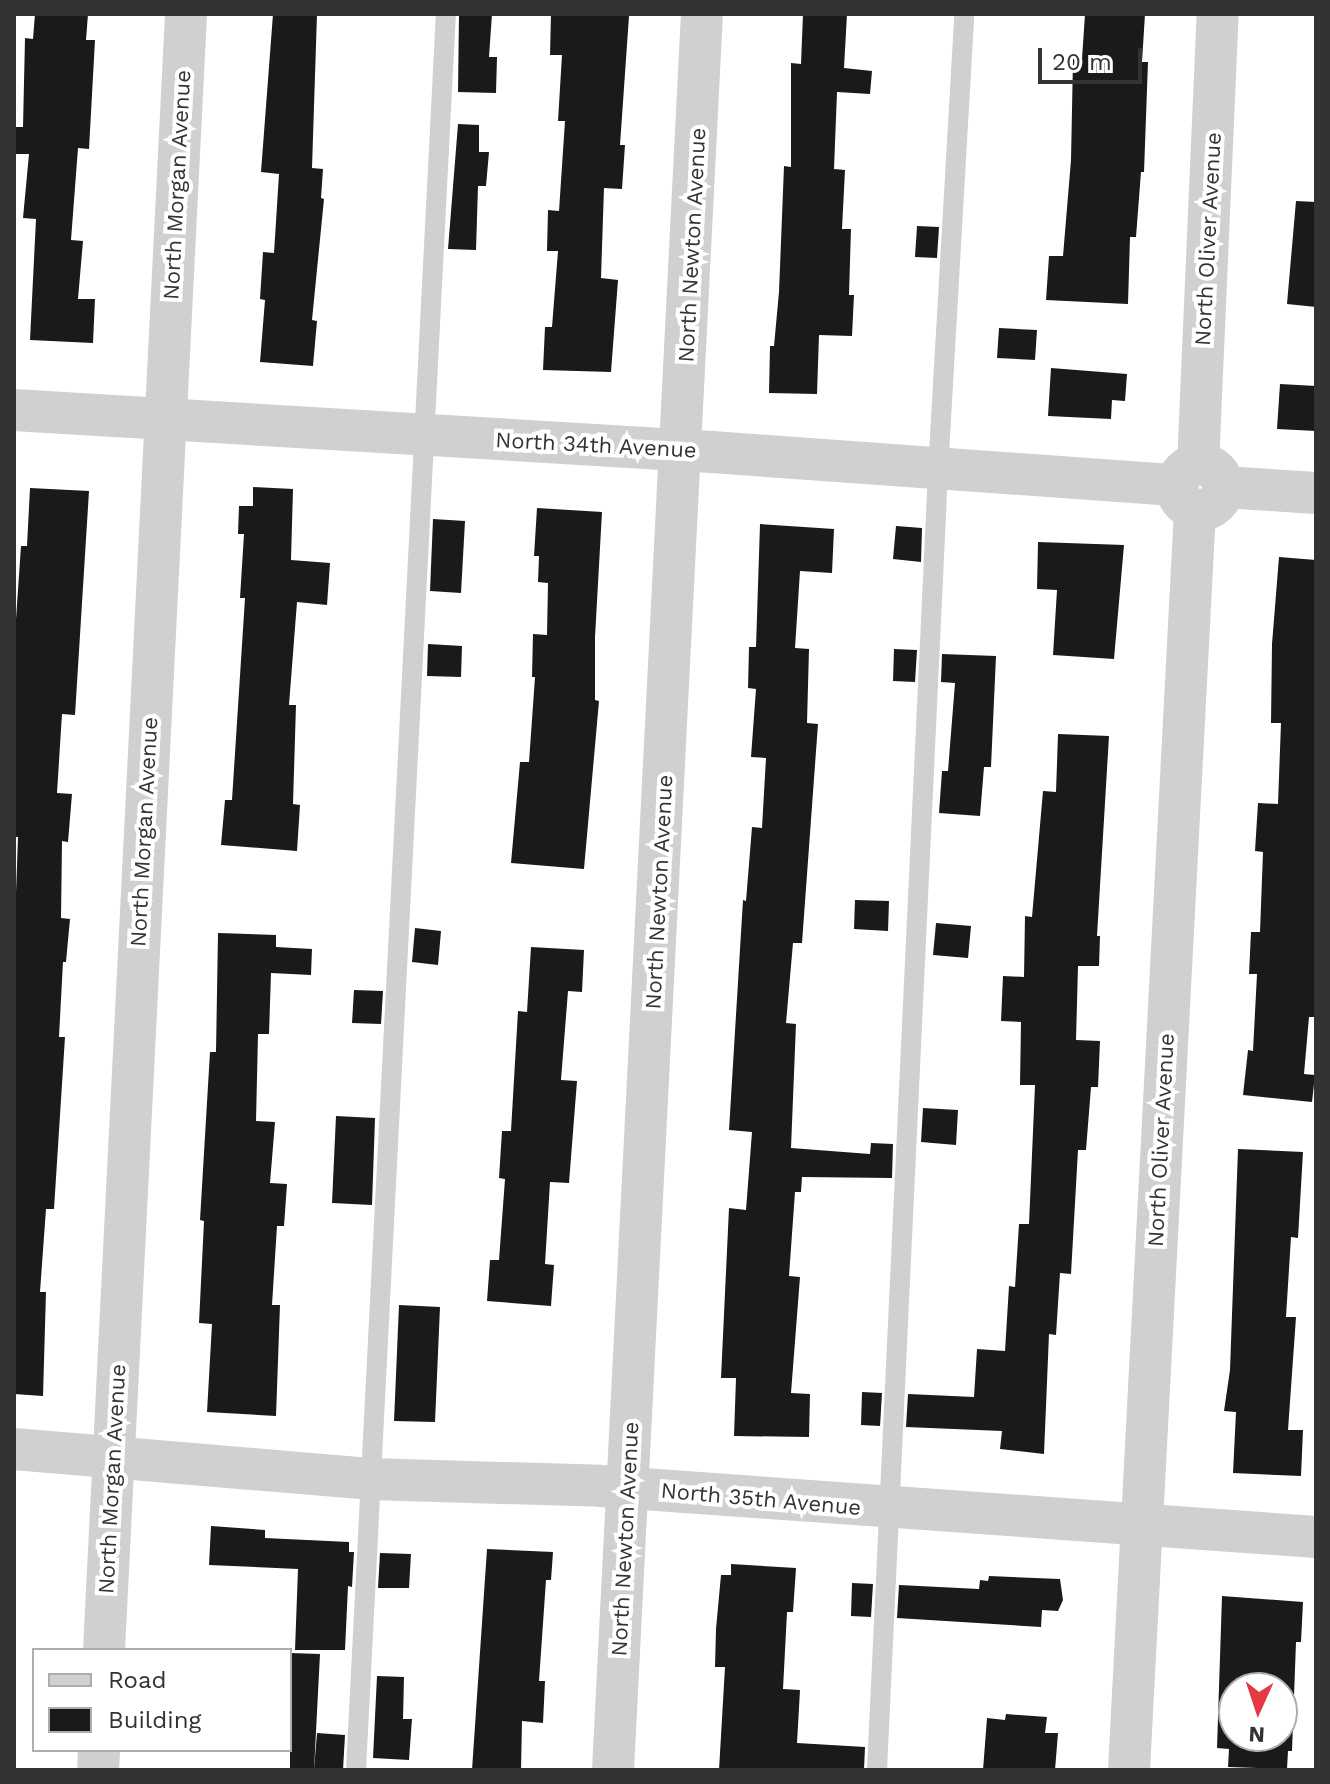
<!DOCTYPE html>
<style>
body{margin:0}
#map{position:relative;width:1330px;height:1784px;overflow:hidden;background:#fff;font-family:"Work Sans",sans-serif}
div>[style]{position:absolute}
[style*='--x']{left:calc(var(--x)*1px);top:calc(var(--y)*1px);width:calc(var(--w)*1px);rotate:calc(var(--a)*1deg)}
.building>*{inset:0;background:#1a1a1a}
.lane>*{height:20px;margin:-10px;padding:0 10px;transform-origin:10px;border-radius:10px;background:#d0d0d0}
.street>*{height:42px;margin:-21px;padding:0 21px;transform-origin:21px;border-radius:21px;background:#d0d0d0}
.street>.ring{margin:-21px;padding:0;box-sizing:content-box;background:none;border:42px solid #d0d0d0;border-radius:50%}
span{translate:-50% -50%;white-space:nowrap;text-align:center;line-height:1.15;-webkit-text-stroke:8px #fff;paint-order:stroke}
.street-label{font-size:22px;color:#333}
.frame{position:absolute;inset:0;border:16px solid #333;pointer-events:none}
.legend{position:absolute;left:32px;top:1648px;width:260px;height:104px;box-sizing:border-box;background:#fff;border:2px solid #adadad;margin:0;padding:10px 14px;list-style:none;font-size:24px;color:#333}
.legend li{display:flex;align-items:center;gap:16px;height:40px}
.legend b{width:40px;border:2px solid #adadad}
.north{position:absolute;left:1218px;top:1672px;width:80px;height:80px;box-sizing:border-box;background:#fff;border:2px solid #adadad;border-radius:50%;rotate:183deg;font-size:22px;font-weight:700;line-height:32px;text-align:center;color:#333}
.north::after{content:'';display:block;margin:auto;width:28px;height:36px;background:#e63946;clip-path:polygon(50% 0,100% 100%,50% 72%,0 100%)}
.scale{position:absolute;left:1038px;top:48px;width:104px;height:36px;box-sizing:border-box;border:4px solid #333;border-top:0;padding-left:10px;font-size:24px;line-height:28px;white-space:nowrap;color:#333;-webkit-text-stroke:6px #fff;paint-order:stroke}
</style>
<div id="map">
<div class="building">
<i style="clip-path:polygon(35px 14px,88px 14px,86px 40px,95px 40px,89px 149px,78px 148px,71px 240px,83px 241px,78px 299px,95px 299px,93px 343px,30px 340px,36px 219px,23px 218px,29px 154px,14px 154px,14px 127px,23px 127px,25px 38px,33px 39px)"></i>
<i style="clip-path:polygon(273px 14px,317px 14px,312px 168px,323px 169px,321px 198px,324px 199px,312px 320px,317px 321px,313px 366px,260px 362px,265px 300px,260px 299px,263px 252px,274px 253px,279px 174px,261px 172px)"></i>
<i style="clip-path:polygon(459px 14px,492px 14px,489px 57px,497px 57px,496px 93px,458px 92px)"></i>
<i style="clip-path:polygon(551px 14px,629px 16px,620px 145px,625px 145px,622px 189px,604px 188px,601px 278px,618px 280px,611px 372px,543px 370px,545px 327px,552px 327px,558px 251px,547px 251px,548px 210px,559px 211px,565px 121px,558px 121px,562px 55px,550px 55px)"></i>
<i style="clip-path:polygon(803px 14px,847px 14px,844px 68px,872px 71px,870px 94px,837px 92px,834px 169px,845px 170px,842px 229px,851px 229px,849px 295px,854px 295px,852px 336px,819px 335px,817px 394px,769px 393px,770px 346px,774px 346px,779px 292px,784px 166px,791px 167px,791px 63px,801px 64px)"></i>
<i style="clip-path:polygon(1085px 14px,1145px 14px,1142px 62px,1148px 62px,1144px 172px,1141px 172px,1136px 237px,1130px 237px,1128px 304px,1046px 300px,1049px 256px,1063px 256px,1071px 160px,1073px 59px,1082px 59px)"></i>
<i style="clip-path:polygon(458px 124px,479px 125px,479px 152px,489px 152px,486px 186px,478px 186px,476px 250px,448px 249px)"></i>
<i style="clip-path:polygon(1296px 201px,1316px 202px,1316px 307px,1287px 304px)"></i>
<i style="clip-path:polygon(917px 226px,939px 227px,937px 258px,915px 257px)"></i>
<i style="clip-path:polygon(999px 328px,1037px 330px,1035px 360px,997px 358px)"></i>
<i style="clip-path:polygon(1051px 368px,1127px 374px,1125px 401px,1112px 400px,1111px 419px,1048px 416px)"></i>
<i style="clip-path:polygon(1280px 384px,1316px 386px,1316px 431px,1277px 429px)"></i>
<i style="clip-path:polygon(253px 487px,293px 489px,291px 560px,330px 563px,327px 605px,297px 602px,289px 705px,296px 705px,293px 804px,300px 805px,297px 851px,221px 845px,225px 800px,232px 800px,245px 598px,240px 598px,244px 534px,238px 534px,239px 506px,253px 506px)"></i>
<i style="clip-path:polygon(30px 488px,89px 491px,75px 715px,62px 714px,57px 793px,72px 794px,68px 842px,62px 841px,61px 918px,70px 919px,66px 962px,63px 962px,59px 1037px,65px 1037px,54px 1209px,46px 1209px,40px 1292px,46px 1292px,43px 1396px,14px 1394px,14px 948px,18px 837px,14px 837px,14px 648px,21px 546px,27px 546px)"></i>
<i style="clip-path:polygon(537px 508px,602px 512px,595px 637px,595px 700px,599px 701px,584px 869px,511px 863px,520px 762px,529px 762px,535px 677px,532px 677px,533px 634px,547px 635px,548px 583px,538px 582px,539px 556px,534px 556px)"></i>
<i style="clip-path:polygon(433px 519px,465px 521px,461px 593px,430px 591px)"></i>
<i style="clip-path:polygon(760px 524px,834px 529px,832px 573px,800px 571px,795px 648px,809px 649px,807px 723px,818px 724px,802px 943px,793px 943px,786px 1023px,796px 1024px,791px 1148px,870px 1154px,871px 1143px,893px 1144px,892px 1178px,802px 1177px,801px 1192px,795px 1192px,789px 1276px,800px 1277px,791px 1393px,810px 1394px,809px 1437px,734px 1436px,736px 1378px,721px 1378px,729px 1208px,746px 1210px,752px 1132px,729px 1130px,743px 900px,746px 901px,752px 827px,762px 828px,766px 758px,751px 757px,756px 689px,748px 688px,749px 647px,756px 647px)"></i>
<i style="clip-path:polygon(896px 526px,922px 528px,921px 562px,893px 559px)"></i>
<i style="clip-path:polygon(1038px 542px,1124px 545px,1114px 659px,1053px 655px,1057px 590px,1037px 589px)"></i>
<i style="clip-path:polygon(1279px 557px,1316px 560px,1316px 1017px,1309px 1017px,1304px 1074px,1315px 1075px,1312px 1102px,1243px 1095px,1248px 1050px,1253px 1051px,1257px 974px,1249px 974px,1251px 932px,1260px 932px,1263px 852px,1255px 851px,1258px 803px,1278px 804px,1281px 723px,1271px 723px,1272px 644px)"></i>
<i style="clip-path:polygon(428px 644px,462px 646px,461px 677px,427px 676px)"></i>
<i style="clip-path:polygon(894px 649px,917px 650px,915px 682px,893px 681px)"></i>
<i style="clip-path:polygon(942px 654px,996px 656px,991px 767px,984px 767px,980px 816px,939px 813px,942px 771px,948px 771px,955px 683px,941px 682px)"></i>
<i style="clip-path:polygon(1058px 734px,1109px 736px,1097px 936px,1100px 936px,1099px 966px,1078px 966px,1076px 1040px,1100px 1041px,1098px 1087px,1091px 1087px,1086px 1150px,1078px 1150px,1071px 1274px,1060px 1273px,1056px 1335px,1049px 1334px,1044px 1454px,1000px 1449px,1002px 1431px,906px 1427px,908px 1394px,974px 1397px,977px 1349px,1005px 1351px,1009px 1286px,1015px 1287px,1019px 1224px,1029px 1224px,1035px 1085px,1020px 1085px,1021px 1022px,1001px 1021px,1003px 976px,1024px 977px,1025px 916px,1032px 917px,1043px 791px,1056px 792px)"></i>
<i style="clip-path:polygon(855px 900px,889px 901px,888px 931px,854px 929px)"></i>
<i style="clip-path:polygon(936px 923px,971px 926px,968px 958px,933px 955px)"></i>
<i style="clip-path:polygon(415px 928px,441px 931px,438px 965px,412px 962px)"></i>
<i style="clip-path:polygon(218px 933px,276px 935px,276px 947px,312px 949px,311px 975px,271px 973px,269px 1034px,258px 1034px,256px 1121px,275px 1122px,270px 1183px,287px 1184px,284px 1226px,277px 1226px,272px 1305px,280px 1305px,276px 1416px,207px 1412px,212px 1324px,199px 1323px,204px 1221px,200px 1220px,210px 1052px,216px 1052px)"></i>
<i style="clip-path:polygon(531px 947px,584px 950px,582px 992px,568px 991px,561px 1080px,577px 1081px,569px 1183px,550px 1182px,545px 1264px,554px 1265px,551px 1306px,487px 1301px,490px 1260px,499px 1260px,505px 1179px,499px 1178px,502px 1131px,511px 1131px,518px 1011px,527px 1012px)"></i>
<i style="clip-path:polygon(354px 990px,383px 991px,381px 1024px,352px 1023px)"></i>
<i style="clip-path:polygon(923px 1108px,958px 1110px,956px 1145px,921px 1142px)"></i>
<i style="clip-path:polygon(336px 1116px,375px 1118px,372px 1205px,332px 1203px)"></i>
<i style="clip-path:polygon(1238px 1149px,1303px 1152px,1298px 1238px,1291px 1237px,1286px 1317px,1296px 1317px,1288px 1430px,1303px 1430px,1301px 1476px,1233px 1473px,1236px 1412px,1224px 1411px,1230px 1370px)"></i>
<i style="clip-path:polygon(399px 1305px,440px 1307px,435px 1422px,394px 1421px)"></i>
<i style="clip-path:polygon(862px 1392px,882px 1393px,880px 1426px,861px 1425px)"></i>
<i style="clip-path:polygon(211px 1526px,265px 1530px,265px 1538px,349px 1542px,349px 1552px,354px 1552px,352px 1587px,348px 1586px,345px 1650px,295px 1650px,298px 1569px,209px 1565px)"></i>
<i style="clip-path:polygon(487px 1549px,553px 1552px,551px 1580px,546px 1580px,539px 1681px,545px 1681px,543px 1723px,522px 1721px,521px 1770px,472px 1770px)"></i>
<i style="clip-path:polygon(380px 1553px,411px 1554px,409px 1588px,378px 1588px)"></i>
<i style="clip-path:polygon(731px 1564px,796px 1568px,793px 1612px,787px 1612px,783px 1689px,800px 1690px,797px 1743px,865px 1747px,864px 1770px,719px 1770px,725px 1667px,715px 1667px,716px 1629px,721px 1575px,731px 1575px)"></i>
<i style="clip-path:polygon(989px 1576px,1060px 1579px,1063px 1600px,1058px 1611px,1042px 1610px,1041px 1627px,897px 1618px,899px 1585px,979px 1589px,980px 1580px,988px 1581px)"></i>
<i style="clip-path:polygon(852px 1583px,873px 1584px,871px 1617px,851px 1616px)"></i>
<i style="clip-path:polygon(evenodd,1222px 1596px,1303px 1602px,1301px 1642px,1296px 1642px,1292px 1751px,1288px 1751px,1287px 1769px,1228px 1767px,1229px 1749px,1217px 1748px,1222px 1596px,1234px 1688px,1282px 1688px,1282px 1736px,1234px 1736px,1234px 1688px)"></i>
<i style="clip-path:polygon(290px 1653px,320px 1654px,314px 1770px,290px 1770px)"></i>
<i style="clip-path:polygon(377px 1676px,404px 1677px,403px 1719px,412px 1719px,409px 1760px,373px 1758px)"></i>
<i style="clip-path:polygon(1006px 1714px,1047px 1717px,1045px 1733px,1058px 1733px,1055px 1770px,983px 1770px,987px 1718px,1005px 1720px)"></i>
<i style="clip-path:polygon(317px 1733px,345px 1735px,343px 1770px,314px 1769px)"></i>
</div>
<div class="lane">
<i style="--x:356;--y:1770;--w:1758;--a:-87.07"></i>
<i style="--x:877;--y:1770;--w:1300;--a:-87.31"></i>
<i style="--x:938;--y:471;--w:458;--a:-86.7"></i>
</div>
<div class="street">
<i style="--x:14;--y:410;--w:699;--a:3.44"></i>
<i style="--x:712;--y:452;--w:467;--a:4.1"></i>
<i class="ring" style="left:1177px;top:464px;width:4px;height:4px"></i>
<i style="--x:1198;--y:465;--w:451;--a:-87.5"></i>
<i style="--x:1223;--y:487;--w:93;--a:3.7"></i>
<i style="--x:14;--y:1449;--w:357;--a:4.8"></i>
<i style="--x:370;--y:1479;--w:231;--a:1.7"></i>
<i style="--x:601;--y:1486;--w:717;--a:4.08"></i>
<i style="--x:104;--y:1650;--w:1638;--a:-87.13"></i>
<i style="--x:98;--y:1770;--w:20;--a:-87"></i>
<i style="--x:613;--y:1770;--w:1758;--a:-87.1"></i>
<i style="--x:1129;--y:1770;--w:1262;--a:-87"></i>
</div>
<div class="street-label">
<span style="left:177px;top:185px;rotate:-87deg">North Morgan Avenue</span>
<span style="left:1208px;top:239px;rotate:-87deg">North Oliver Avenue</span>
<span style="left:692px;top:245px;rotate:-87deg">North Newton Avenue</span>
<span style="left:596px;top:445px;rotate:3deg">North 34th Avenue</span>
<span style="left:144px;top:832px;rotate:-87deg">North Morgan Avenue</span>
<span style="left:659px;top:892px;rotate:-87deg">North Newton Avenue</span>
<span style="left:1161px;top:1140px;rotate:-87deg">North Oliver Avenue</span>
<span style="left:112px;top:1479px;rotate:-87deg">North Morgan Avenue</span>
<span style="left:761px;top:1499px;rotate:5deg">North 35th Avenue</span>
<span style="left:625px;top:1539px;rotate:-87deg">North Newton Avenue</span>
</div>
<div class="frame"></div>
<ul class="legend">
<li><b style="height:10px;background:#d0d0d0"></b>Road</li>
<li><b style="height:22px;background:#1a1a1a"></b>Building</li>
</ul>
<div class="north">N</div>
<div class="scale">20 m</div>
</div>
